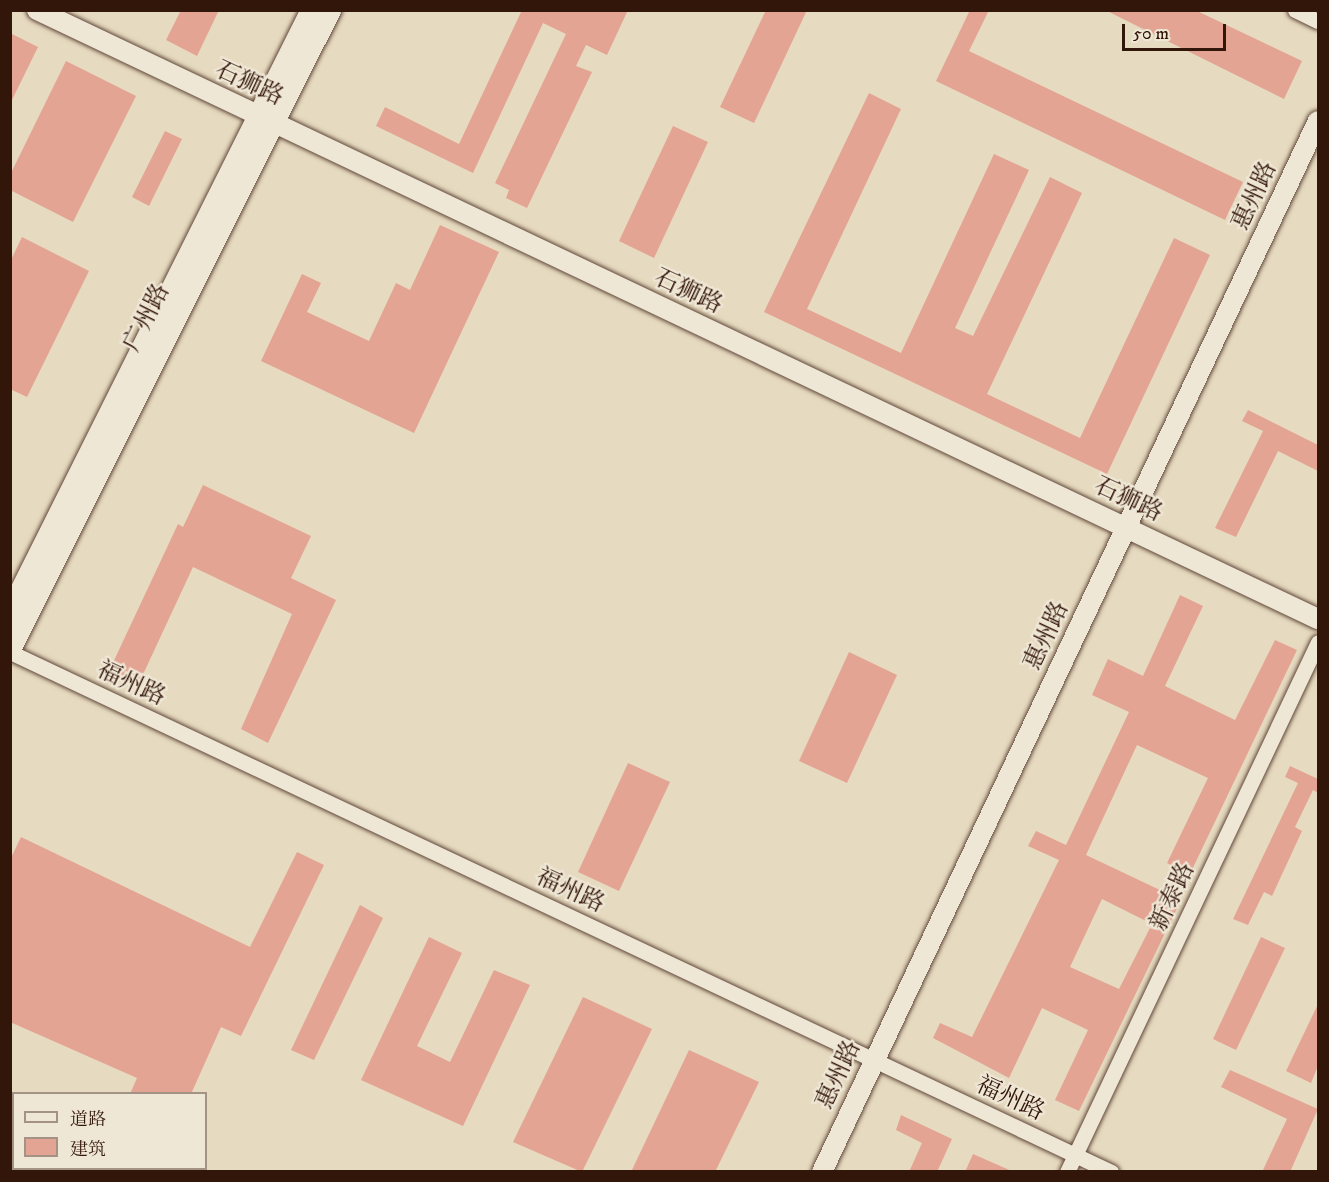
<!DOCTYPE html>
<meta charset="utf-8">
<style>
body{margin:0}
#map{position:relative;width:1329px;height:1182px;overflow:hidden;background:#e6dac0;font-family:"IM FELL DW Pica","Noto Serif SC",serif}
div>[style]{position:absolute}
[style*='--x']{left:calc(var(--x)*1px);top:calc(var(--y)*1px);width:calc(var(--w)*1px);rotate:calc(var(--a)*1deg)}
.building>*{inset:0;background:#e4a493}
.roads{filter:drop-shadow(0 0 2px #604738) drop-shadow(0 0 2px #604738)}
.minor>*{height:15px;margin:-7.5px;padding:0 7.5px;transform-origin:7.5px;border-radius:7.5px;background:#efe7d6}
.tertiary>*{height:20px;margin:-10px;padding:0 10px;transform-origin:10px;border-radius:10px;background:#efe7d6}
.secondary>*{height:22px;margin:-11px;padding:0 11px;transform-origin:11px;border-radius:11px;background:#efe7d6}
span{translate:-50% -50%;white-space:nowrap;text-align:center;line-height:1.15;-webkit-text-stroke:4.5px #efe7d6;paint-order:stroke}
.street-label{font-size:24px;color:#33160a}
.frame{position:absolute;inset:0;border:12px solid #33160a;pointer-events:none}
.legend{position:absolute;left:12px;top:1092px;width:195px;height:78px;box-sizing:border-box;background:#efe7d6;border:2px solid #a49384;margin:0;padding:8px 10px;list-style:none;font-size:18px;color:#33160a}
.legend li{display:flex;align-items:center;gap:12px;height:30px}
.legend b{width:30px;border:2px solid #a49384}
.scale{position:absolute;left:1122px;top:24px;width:104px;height:27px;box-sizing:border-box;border:3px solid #33160a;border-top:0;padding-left:8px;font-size:18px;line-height:21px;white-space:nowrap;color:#33160a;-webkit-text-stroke:4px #efe7d6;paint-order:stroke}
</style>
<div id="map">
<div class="building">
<i style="clip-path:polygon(181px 10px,219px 10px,197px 56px,166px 40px)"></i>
<i style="clip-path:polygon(522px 10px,628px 10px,607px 55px,586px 45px,576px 66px,592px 72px,527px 208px,506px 198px,509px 190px,495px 183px,566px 34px,543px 23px,473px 173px,376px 126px,385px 107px,459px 144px)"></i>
<i style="clip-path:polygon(766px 10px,807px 10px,754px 123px,720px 107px)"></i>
<i style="clip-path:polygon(970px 10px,989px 10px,969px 51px,1243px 182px,1225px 220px,936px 81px)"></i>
<i style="clip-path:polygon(1105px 10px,1195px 10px,1302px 61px,1284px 99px)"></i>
<i style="clip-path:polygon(10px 33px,38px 47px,10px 104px)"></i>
<i style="clip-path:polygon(66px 61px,136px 96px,73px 222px,10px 190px,10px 175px)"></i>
<i style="clip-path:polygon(869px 93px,901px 109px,807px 309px,901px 353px,994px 154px,1029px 170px,955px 328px,973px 336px,1050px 177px,1082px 193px,987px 394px,1080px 438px,1174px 238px,1210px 255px,1107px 474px,764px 312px)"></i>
<i style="clip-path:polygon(673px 126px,708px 142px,654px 258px,619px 241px)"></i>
<i style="clip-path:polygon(165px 131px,182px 139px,149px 206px,132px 197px)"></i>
<i style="clip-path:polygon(440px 225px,499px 252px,414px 433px,261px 361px,302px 274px,321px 283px,307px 312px,369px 341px,396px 283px,410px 290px)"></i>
<i style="clip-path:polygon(22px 237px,89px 271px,27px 397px,10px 389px,10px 262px)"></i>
<i style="clip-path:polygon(1248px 410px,1318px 445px,1318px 471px,1278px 451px,1236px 537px,1215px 528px,1263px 431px,1242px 421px)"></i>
<i style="clip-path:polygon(203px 485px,311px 536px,291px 578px,336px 600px,268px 743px,241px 729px,292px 614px,193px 567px,139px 683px,110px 669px,178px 524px,183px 527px)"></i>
<i style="clip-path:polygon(evenodd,1180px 595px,1203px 606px,1165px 686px,1235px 720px,1275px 640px,1297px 650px,1190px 874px,1167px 863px,1208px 778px,1137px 745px,1086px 855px,1181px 900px,1079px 1111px,1055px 1100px,1088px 1030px,1042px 1008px,1009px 1078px,933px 1038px,940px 1023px,972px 1037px,1059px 860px,1028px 846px,1036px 831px,1066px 845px,1129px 712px,1092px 695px,1108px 659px,1143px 676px,1180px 595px,1102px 899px,1152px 924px,1119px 989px,1070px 967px,1102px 899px)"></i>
<i style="clip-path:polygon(849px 652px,897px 675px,847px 783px,799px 761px)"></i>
<i style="clip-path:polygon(628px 763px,670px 782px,619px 891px,578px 872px)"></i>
<i style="clip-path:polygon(1290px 766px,1318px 779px,1318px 793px,1313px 790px,1295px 827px,1302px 831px,1272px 896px,1264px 892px,1248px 925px,1233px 919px,1298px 783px,1285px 777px)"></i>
<i style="clip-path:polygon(21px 837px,250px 947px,297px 852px,324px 865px,241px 1036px,221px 1027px,191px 1094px,130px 1094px,137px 1078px,10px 1022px,10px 860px)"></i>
<i style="clip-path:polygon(360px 905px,383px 918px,314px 1060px,291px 1050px)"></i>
<i style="clip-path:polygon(429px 937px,462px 953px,417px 1046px,450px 1062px,494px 970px,530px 985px,463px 1126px,361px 1080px)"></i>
<i style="clip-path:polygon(1261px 937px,1285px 948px,1236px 1050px,1213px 1039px)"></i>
<i style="clip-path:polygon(583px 997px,652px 1029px,582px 1172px,513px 1142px)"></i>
<i style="clip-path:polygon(1318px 1004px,1318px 1066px,1311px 1083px,1286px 1071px)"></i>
<i style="clip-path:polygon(689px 1050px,759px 1082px,715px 1172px,631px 1172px)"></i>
<i style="clip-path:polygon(1230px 1070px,1318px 1109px,1290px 1172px,1262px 1172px,1287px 1119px,1221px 1087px)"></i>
<i style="clip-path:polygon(901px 1115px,952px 1139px,937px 1172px,909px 1172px,922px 1143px,896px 1130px)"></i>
<i style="clip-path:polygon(973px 1154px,1014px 1172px,965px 1172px)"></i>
</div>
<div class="roads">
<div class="minor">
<i style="--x:1295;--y:10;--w:25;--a:26"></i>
<i style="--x:10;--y:652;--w:1218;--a:25.28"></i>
<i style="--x:1067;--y:1172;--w:586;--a:-64.66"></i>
</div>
<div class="tertiary">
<i style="--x:37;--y:10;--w:1418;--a:25.43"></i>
<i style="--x:822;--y:1172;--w:1162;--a:-64.74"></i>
</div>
<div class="secondary">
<i style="--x:10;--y:613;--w:674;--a:-63.4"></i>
<i style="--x:10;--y:649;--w:715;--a:-63.4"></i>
</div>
</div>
<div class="street-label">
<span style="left:249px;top:84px;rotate:25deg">石狮路</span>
<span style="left:1255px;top:196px;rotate:-65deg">惠州路</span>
<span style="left:688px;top:292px;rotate:25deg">石狮路</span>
<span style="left:147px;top:318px;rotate:-63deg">广州路</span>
<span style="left:1128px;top:500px;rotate:25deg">石狮路</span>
<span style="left:1047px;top:636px;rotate:-65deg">惠州路</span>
<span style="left:131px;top:684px;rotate:25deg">福州路</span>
<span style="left:570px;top:891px;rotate:25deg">福州路</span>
<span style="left:1173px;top:897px;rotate:-65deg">新泰路</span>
<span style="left:839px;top:1075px;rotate:-65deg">惠州路</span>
<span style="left:1010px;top:1099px;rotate:25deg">福州路</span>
</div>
<div class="frame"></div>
<ul class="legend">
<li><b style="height:8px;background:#efe7d6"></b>道路</li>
<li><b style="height:16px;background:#e4a493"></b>建筑</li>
</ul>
<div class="scale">50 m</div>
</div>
